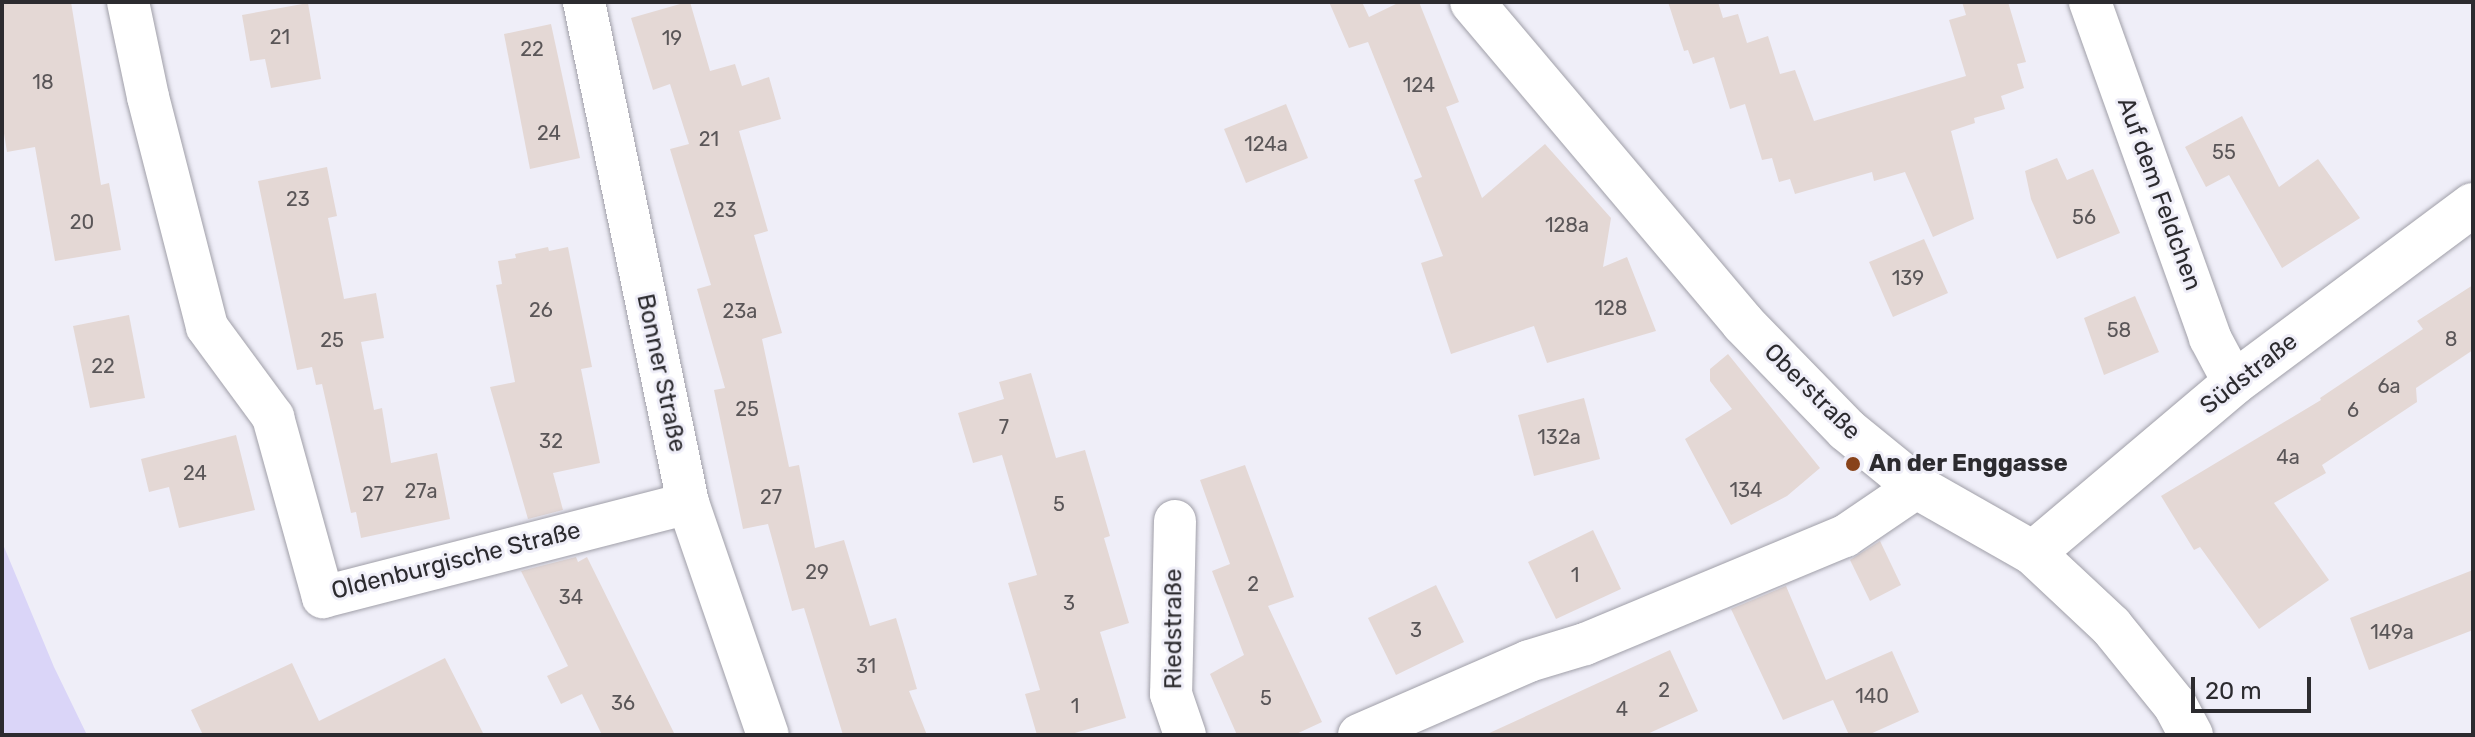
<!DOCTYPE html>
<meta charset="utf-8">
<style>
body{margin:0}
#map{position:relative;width:2475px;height:737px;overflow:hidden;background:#efeef8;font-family:Rubik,sans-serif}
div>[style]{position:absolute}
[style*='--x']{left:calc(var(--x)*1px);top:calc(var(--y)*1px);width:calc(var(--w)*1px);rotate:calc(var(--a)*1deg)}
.green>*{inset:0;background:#dad5f8}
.building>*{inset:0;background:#e4d8d5}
.roads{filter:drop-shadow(0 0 2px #a09fa8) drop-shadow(0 0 2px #a09fa8)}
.minor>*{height:42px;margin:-21px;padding:0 21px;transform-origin:21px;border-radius:21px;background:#fff}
.tertiary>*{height:44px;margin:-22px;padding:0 22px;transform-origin:22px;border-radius:22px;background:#fff}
.dots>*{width:22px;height:22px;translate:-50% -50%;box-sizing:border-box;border:4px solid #efeef8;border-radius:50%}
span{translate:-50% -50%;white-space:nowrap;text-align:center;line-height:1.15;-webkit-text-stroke:6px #efeef8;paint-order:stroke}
.number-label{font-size:20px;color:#5a5658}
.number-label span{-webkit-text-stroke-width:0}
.street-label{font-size:24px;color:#2c2b2f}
.poi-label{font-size:24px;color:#2c2b2f;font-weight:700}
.left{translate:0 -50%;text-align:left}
.frame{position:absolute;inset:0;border:4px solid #2c2b2f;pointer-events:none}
.scale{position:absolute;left:2191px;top:677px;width:120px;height:36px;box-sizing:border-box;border:4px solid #2c2b2f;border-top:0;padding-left:10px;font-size:24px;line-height:28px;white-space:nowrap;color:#2c2b2f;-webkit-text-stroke:6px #efeef8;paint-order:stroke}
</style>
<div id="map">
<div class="green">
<i style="clip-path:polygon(2px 542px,54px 667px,87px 735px,2px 735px)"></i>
</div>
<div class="building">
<i style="clip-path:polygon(2px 2px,71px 2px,101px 185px,109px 183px,121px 250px,55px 261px,35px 147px,7px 152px,2px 121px)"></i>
<i style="clip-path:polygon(687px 2px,690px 2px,710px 71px,735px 64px,742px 86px,769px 77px,781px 119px,739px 131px,768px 231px,754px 235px,782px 333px,762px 339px,789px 467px,799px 465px,815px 548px,844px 540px,870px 626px,896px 618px,917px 689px,909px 691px,927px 735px,843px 735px,804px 608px,792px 611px,768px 524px,743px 529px,714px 390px,725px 388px,697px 289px,711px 285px,670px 149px,689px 144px,670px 84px,653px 90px,631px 18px)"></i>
<i style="clip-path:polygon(1329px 2px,1362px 2px,1369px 17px,1400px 2px,1419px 2px,1459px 102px,1446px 107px,1482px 198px,1545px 144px,1611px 218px,1603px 267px,1627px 257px,1656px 331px,1547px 363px,1534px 326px,1451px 354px,1421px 263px,1443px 256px,1414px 180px,1422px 177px,1368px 42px,1349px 48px)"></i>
<i style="clip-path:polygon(1668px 2px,1718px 2px,1723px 18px,1738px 14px,1747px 43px,1768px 36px,1780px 74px,1795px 70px,1814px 121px,1966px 76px,1949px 20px,1966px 15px,1962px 2px,2008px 2px,2026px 62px,2017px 64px,2024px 88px,2001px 96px,2005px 109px,1974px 118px,1975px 123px,1951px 131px,1974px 219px,1933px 237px,1905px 172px,1874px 181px,1872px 172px,1795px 194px,1790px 179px,1779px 182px,1772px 158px,1762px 160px,1745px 104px,1730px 109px,1714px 57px,1693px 64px,1688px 50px,1684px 51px)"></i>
<i style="clip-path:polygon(308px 3px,321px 79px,271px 88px,265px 59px,250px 61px,242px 15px)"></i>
<i style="clip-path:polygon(551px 24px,580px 158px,530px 169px,504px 34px)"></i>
<i style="clip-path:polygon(1286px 104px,1308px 158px,1246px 183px,1224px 129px)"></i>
<i style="clip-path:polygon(2242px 116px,2279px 187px,2318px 159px,2360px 218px,2282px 268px,2229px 175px,2206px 187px,2185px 147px)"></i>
<i style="clip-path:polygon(2057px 158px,2067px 180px,2093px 169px,2120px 233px,2057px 259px,2031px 199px,2025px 171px)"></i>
<i style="clip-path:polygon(327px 167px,337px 216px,328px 218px,344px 299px,376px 293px,384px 338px,361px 342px,374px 410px,382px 408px,391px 463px,437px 453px,450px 519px,361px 538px,356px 512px,351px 513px,322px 384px,316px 385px,312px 367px,297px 370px,258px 181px)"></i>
<i style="clip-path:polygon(1924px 239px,1948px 293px,1893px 317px,1869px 262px)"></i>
<i style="clip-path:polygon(548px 247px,549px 251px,568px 247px,592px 367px,581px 369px,600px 463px,553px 473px,563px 510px,528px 519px,490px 387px,515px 382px,496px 285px,502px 284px,498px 261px,516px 258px,515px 254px)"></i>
<i style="clip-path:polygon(2473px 285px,2473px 350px,2416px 388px,2417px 402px,2322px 465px,2326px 473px,2274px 503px,2329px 580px,2259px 629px,2200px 547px,2194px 550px,2161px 496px,2321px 400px,2320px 398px,2423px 329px,2417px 321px)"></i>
<i style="clip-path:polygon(2135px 296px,2159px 352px,2104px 375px,2084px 318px)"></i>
<i style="clip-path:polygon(129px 315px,145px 398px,90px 408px,73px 326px)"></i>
<i style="clip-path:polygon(1728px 354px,1820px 468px,1787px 496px,1731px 525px,1685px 439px,1732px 409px,1710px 381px,1710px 369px)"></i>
<i style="clip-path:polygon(1031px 373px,1056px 458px,1085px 450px,1110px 536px,1104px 538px,1129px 623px,1100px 632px,1126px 718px,1068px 735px,1037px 735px,1025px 694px,1040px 690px,1008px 583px,1037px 575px,1002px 455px,973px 463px,958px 413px,1004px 399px,999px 382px)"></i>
<i style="clip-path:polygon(1584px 398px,1600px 459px,1534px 476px,1518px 415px)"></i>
<i style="clip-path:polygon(236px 435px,255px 510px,179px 528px,169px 487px,149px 492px,141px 459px)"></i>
<i style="clip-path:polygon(1245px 465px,1294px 597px,1268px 606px,1322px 722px,1294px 735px,1237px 735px,1210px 674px,1244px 655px,1212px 571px,1230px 564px,1200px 480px)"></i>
<i style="clip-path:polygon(1593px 530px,1621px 589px,1556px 619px,1528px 562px)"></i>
<i style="clip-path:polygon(1880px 541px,1901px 585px,1870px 601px,1850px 560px)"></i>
<i style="clip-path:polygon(576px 557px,578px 562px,587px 557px,675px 735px,602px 735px,582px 694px,561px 704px,547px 676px,568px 666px,521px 571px)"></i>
<i style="clip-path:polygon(2473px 570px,2473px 630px,2369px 670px,2350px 618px)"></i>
<i style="clip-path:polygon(1436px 585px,1464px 642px,1396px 675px,1368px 618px)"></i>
<i style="clip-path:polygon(1786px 586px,1826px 680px,1892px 651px,1919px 712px,1868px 735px,1849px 735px,1833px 700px,1783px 720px,1731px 609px)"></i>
<i style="clip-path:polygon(1670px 650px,1698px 711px,1645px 735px,1485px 735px)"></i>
<i style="clip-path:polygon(445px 658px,484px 735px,203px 735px,191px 710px,292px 663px,319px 721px)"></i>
</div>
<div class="roads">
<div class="minor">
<i style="--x:128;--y:2;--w:97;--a:78.1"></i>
<i style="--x:148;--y:97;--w:237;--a:75.6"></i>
<i style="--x:207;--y:327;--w:112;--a:53.7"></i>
<i style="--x:273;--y:417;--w:187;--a:74.5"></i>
<i style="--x:323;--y:597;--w:377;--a:-14.4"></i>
<i style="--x:584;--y:2;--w:512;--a:78.27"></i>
<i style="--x:688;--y:503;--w:245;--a:71"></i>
<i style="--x:2090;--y:2;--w:357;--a:70.3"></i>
<i style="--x:2210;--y:338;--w:51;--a:61.9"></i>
<i style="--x:1175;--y:521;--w:173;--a:91.3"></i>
<i style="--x:1171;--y:694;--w:43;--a:71.1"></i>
<i style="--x:1359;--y:735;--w:185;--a:-23.5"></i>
<i style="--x:1529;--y:661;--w:59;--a:-16.9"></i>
<i style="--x:1585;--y:644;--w:282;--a:-22.6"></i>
<i style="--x:1845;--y:536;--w:87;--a:-34.2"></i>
</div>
<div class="tertiary">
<i style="--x:1472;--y:2;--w:420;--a:49.8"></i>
<i style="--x:1743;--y:323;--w:149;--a:45.8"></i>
<i style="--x:1847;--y:430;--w:90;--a:39.2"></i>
<i style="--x:1917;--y:487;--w:133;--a:29.6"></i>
<i style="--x:2033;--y:553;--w:107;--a:43.1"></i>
<i style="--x:2111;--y:626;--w:102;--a:51"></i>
<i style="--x:2175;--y:705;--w:34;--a:62"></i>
<i style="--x:2033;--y:553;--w:263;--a:-40.2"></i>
<i style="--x:2234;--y:383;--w:298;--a:-36.7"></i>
</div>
</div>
<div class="dots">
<i style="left:1853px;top:464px;background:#88431a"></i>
</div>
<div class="number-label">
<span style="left:280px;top:37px">21</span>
<span style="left:672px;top:38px">19</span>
<span style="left:532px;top:49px">22</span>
<span style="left:43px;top:82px">18</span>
<span style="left:1419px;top:85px">124</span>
<span style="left:549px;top:133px">24</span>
<span style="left:709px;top:139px">21</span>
<span style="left:1266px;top:144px">124a</span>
<span style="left:2224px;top:152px">55</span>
<span style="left:298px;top:199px">23</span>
<span style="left:725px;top:210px">23</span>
<span style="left:2084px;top:217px">56</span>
<span style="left:82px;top:222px">20</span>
<span style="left:1567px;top:225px">128a</span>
<span style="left:1908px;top:278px">139</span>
<span style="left:1611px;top:308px">128</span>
<span style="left:541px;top:310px">26</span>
<span style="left:740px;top:311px">23a</span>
<span style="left:2119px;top:330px">58</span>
<span style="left:2451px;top:339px">8</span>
<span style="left:332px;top:340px">25</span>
<span style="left:103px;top:366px">22</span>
<span style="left:2389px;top:386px">6a</span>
<span style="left:747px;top:409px">25</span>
<span style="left:2353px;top:410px">6</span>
<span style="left:1004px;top:427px">7</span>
<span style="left:1559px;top:437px">132a</span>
<span style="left:551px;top:441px">32</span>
<span style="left:2288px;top:457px">4a</span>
<span style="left:195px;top:473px">24</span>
<span style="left:1746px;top:490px">134</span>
<span style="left:421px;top:491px">27a</span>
<span style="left:373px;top:494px">27</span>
<span style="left:771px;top:497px">27</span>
<span style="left:1059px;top:504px">5</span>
<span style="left:817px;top:572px">29</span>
<span style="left:1575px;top:575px">1</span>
<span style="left:1253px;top:584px">2</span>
<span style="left:571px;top:597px">34</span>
<span style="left:1069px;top:603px">3</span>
<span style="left:1416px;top:630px">3</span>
<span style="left:2392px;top:632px">149a</span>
<span style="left:866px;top:666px">31</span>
<span style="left:1664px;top:690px">2</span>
<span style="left:1872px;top:696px">140</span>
<span style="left:1266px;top:698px">5</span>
<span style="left:623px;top:703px">36</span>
<span style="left:1075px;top:706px">1</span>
<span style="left:1622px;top:709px">4</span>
</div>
<div class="street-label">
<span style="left:2159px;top:194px;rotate:70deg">Auf dem Feldchen</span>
<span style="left:661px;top:373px;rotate:78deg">Bonner Straße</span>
<span style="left:2249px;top:374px;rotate:-38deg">Südstraße</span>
<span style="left:1812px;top:392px;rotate:45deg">Oberstraße</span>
<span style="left:456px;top:561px;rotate:-14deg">Oldenburgische Straße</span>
<span style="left:1174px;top:629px;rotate:-90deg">Riedstraße</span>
</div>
<div class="poi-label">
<span class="left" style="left:1869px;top:464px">An der Enggasse</span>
</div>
<div class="frame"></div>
<div class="scale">20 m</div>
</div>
